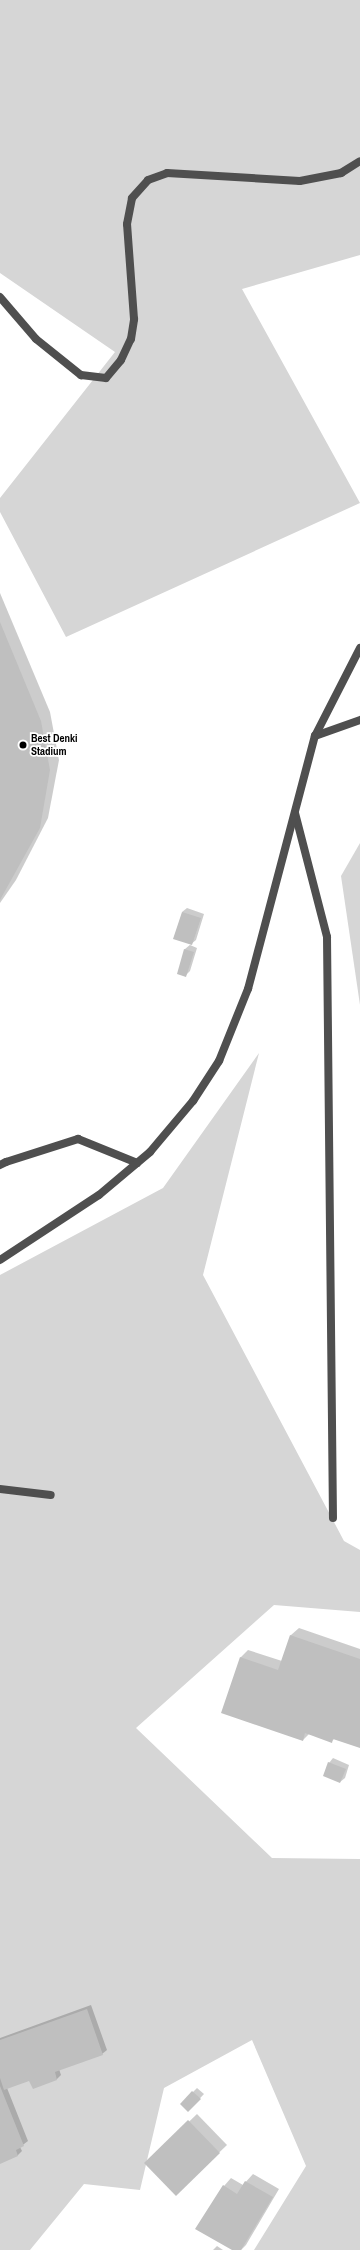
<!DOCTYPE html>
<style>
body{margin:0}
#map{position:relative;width:360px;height:2250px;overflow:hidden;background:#fff;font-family:"Archivo Narrow",sans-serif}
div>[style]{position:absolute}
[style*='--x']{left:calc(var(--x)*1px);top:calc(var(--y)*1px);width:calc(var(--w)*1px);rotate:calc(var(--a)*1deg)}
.green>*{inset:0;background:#d6d6d6}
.shadow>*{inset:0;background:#0003}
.building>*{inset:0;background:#bfbfbf}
.service>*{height:8px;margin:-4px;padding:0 4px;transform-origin:4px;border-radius:4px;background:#4f4f4f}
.minor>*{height:8px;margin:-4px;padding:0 4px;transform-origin:4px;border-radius:4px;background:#4f4f4f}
.tertiary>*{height:8px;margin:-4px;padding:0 4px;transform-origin:4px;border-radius:4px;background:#4f4f4f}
.dots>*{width:11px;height:11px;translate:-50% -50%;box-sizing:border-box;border:2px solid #fff;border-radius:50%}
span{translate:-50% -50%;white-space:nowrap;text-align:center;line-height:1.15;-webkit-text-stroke:3.5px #fff;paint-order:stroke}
.poi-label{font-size:11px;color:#000;font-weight:700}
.left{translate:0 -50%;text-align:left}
</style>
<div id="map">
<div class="green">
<i style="clip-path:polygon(0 0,360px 0,360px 255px,242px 289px,360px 503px,66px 637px,0 512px,0 498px,115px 352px,0 273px)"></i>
<i style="clip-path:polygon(360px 843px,360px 1005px,341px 876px)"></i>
<i style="clip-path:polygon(259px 1053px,203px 1275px,344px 1541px,360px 1550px,360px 1612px,274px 1605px,136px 1728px,272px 1858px,360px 1859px,360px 2250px,254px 2250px,306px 2166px,252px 2040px,164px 2088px,140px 2190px,84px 2184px,30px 2250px,0 2250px,0 1275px,163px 1188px)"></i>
</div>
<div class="shadow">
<i style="clip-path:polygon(0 593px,50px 712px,59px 760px,48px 818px,16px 880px,0 903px)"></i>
<i style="clip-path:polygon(187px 908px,204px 914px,196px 940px,190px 945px,197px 948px,190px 971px,186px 975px,185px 949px,191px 944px,182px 912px)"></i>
<i style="clip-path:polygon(299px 1628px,360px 1649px,360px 1747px,335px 1738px,332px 1741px,309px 1734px,303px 1740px,222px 1712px,241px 1657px,248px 1650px,282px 1661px,291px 1635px)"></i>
<i style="clip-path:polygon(333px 1758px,349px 1765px,345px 1778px,340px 1782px,329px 1763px)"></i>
<i style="clip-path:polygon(91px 2005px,107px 2050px,102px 2054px,59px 2069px,61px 2075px,57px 2079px,33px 2087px,30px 2080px,7px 2088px,28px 2141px,20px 2147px,22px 2151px,18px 2155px,0 2163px,0 2038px)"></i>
<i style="clip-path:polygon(197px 2088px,204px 2094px,188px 2111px,181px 2104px)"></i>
<i style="clip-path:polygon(197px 2114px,227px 2145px,176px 2194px,146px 2163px)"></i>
<i style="clip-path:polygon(253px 2174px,279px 2189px,246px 2245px,241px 2250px,234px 2250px,224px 2186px,231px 2178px,243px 2185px)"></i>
<i style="clip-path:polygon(217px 2246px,223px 2250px,213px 2250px)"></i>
</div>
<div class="building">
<i style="clip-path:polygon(0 622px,41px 721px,50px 770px,40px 828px,0 900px)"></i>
<i style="clip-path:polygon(182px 912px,201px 918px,192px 945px,173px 939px)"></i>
<i style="clip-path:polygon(184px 949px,194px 952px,186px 977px,177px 974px)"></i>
<i style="clip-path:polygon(290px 1635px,360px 1659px,360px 1748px,333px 1739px,332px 1743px,305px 1733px,303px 1741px,221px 1713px,240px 1657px,278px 1670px)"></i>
<i style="clip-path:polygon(328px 1762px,346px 1769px,340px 1783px,323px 1776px)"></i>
<i style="clip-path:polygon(87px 2009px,103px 2055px,55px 2072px,57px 2080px,33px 2089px,29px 2081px,4px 2090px,0 2078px,0 2040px)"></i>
<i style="clip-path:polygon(0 2086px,24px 2146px,16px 2150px,18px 2156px,0 2164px)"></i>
<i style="clip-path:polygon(192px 2091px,201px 2099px,188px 2112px,180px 2104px)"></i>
<i style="clip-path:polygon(188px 2120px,220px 2153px,176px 2196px,144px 2163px)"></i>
<i style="clip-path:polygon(245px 2181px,273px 2197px,241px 2250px,232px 2250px,195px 2229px,223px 2185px,237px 2194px)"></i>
</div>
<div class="service">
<i style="--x:0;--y:1165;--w:7;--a:-27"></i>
<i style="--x:6;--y:1162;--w:76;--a:-17.7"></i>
<i style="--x:78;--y:1139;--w:64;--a:22.1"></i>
</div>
<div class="minor">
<i style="--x:0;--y:297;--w:55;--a:49.4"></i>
<i style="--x:36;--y:339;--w:58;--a:38.7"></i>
<i style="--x:81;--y:375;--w:25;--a:7"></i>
<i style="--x:106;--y:378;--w:23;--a:-50"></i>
<i style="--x:121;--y:360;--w:23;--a:-65"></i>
<i style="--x:131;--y:339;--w:20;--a:-81"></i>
<i style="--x:134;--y:319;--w:95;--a:-94.2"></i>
<i style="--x:127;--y:224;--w:26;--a:-79"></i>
<i style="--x:132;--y:198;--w:24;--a:-48"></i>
<i style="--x:148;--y:180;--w:20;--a:-20"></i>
<i style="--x:167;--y:173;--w:133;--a:3.4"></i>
<i style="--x:300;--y:181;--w:42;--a:-11"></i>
<i style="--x:341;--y:173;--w:22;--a:-32"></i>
<i style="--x:295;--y:813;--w:128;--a:75.5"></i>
<i style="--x:327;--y:937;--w:581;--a:89.41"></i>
<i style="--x:0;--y:1489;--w:51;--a:6.7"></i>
</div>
<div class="tertiary">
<i style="--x:315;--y:736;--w:48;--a:-19.6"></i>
<i style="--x:0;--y:1260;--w:118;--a:-33.3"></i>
<i style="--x:99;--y:1195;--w:67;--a:-40.1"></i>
<i style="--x:150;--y:1152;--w:67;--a:-49.9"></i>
<i style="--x:193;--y:1101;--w:48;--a:-57"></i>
<i style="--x:219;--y:1061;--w:78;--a:-68.1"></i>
<i style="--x:248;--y:989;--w:262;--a:-75.2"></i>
<i style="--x:315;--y:736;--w:99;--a:-62.9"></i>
</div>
<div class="dots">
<i style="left:23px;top:745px;background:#000"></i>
</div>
<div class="poi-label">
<span class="left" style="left:31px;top:745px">Best Denki<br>Stadium</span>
</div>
</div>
